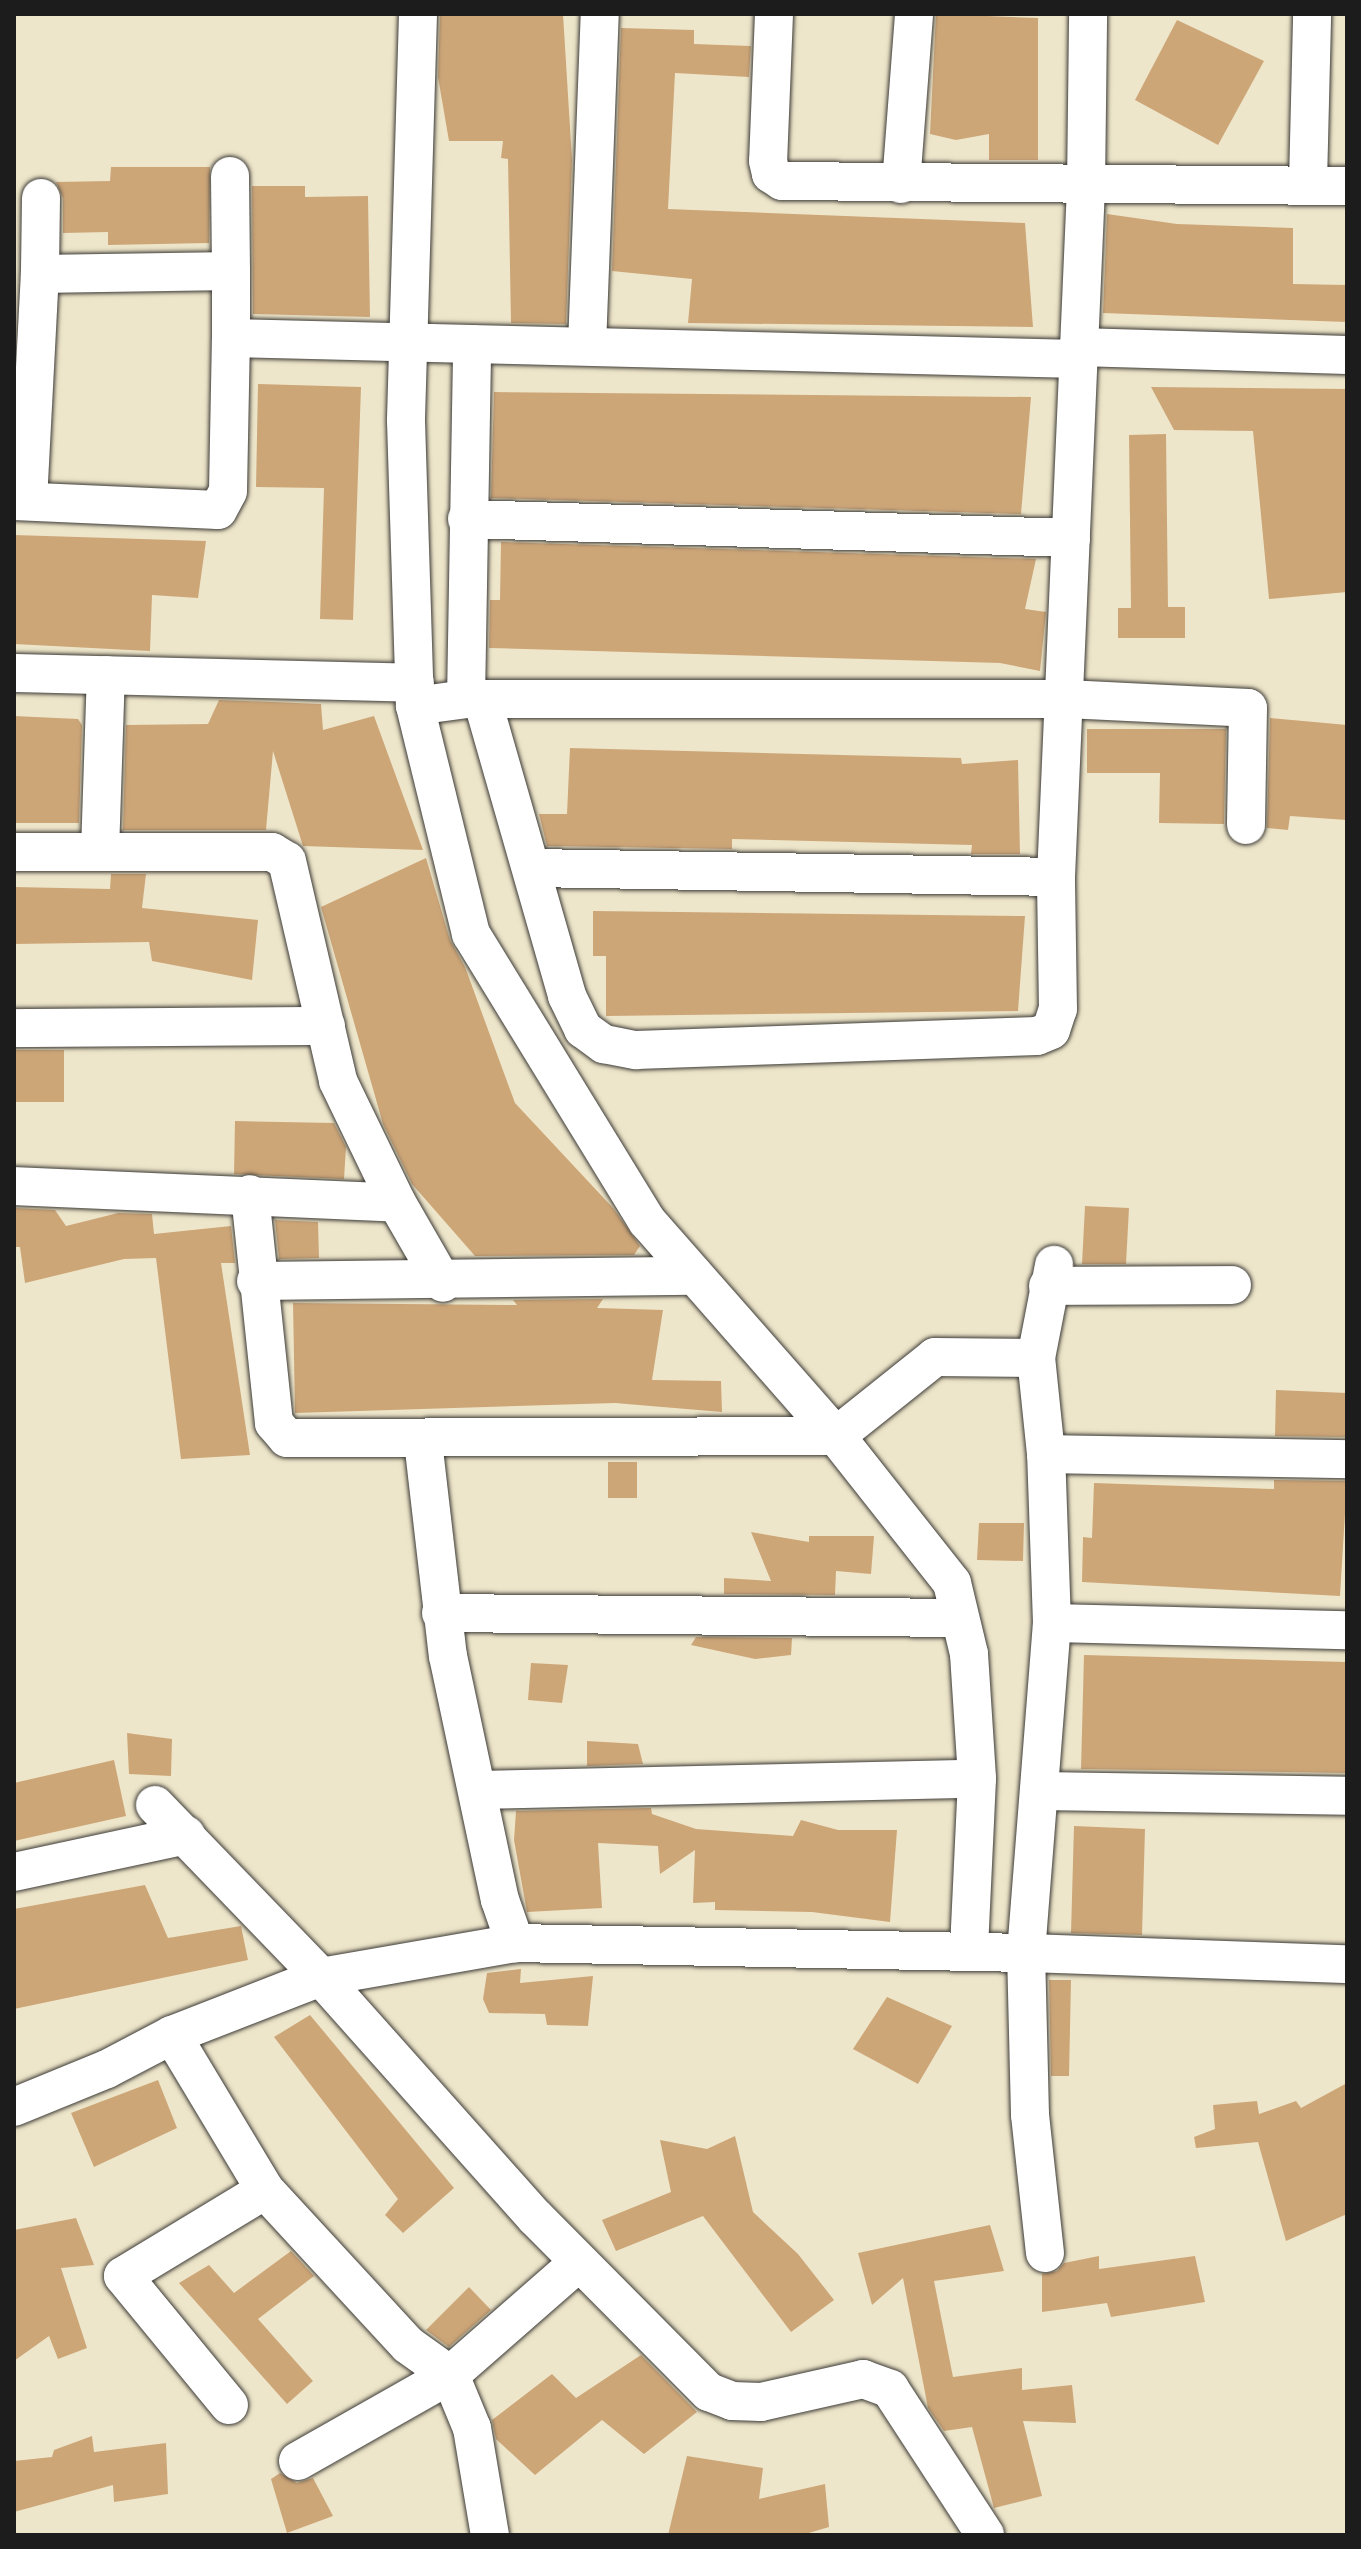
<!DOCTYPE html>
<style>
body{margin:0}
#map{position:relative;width:1361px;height:2549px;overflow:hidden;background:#eee6ca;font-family:"IM FELL DW Pica",serif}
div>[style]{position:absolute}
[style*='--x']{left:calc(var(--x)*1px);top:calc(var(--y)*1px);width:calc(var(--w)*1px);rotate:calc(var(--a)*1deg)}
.building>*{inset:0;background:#cda678}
.roads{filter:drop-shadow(0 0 2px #3c3a36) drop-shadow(0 0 2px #3c3a36)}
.minor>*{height:38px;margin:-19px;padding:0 19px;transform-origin:19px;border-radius:19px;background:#fff}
span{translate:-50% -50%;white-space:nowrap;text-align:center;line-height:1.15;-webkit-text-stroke:8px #fdfcf7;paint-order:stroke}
.frame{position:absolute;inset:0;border:16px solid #1c1c1c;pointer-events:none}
</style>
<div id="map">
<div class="building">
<i style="clip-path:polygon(440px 14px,563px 14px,572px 160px,566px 324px,511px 323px,508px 159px,501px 158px,503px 141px,449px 141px,438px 77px)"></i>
<i style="clip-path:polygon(936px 14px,1038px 18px,1038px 160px,989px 160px,989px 134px,956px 140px,930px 134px)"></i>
<i style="clip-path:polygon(1177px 20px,1264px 61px,1218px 145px,1135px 100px)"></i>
<i style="clip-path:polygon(621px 28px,694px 30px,694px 44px,751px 46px,749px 77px,675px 73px,668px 209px,1025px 223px,1033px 327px,688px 323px,692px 279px,612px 271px)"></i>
<i style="clip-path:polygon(111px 167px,210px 167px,209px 243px,108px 245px,108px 232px,63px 233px,63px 198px,56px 182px,110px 181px)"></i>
<i style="clip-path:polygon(252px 186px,305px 186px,305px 197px,368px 196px,370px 317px,253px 314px)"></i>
<i style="clip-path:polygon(1107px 214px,1177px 224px,1293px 228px,1293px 284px,1347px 285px,1347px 322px,1103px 313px)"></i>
<i style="clip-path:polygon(258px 384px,361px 387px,353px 620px,320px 619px,324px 488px,256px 487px)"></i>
<i style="clip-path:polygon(1151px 387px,1347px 389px,1347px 592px,1269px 599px,1253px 431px,1174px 430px)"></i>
<i style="clip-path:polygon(494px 392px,1031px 397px,1021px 514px,491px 498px)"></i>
<i style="clip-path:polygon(1166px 434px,1168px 607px,1185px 607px,1185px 638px,1118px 638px,1118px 608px,1131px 608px,1129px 435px)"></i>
<i style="clip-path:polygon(14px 535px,206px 541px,198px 598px,152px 595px,150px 651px,14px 644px)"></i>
<i style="clip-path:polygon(501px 542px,1036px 559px,1025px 609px,1046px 612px,1040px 671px,1000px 663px,489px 648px,490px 600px,500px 600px)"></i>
<i style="clip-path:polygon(219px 700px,321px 704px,323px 730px,374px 716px,423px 850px,303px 846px,273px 751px,266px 830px,123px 830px,126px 725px,208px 724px)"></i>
<i style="clip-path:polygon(14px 716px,78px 719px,82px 725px,79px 823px,14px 823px)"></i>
<i style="clip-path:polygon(1270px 718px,1347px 725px,1347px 820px,1290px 816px,1288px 830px,1267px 828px)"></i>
<i style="clip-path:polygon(1087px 729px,1226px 729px,1224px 824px,1159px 823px,1160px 773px,1087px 773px)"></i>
<i style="clip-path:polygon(570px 748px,961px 758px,962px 764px,1018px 760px,1020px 854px,971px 854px,972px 845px,732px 839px,732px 849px,547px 846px,539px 814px,567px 814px)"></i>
<i style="clip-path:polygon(426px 858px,450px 940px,465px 967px,515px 1103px,613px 1208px,640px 1246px,634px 1255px,475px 1256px,412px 1184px,383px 1124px,321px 907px)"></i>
<i style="clip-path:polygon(111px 874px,146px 874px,142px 908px,258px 920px,252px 980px,152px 961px,149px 942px,14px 944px,14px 887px,110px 889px)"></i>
<i style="clip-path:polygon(593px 911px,1025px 916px,1018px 1011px,606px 1016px,606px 956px,593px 956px)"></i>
<i style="clip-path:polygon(14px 1050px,64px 1050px,64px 1102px,14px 1102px)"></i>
<i style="clip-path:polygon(235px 1121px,334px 1123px,346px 1147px,344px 1179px,234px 1174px)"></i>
<i style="clip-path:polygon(1085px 1206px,1129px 1208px,1126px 1264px,1082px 1264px)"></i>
<i style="clip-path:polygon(14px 1208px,55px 1210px,66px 1226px,118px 1213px,152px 1214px,154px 1234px,231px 1226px,235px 1263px,221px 1263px,250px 1455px,181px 1459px,156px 1258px,124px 1259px,25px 1283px,20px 1247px,14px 1247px)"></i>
<i style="clip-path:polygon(275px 1220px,318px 1222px,319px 1258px,279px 1259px)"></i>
<i style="clip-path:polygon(603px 1299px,597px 1308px,663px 1310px,652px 1380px,721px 1381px,722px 1412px,615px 1403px,295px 1413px,293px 1303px,517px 1305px,513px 1300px)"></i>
<i style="clip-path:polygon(1276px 1390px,1347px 1393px,1347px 1437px,1275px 1436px)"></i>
<i style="clip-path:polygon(608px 1462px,637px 1462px,637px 1498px,608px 1498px)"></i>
<i style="clip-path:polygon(1274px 1480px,1347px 1481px,1340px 1596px,1082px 1582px,1083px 1537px,1092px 1538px,1094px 1483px,1274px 1489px)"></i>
<i style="clip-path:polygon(979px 1523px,1024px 1523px,1023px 1561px,977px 1560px)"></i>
<i style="clip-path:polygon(751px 1532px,809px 1542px,809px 1536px,874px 1536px,871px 1574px,836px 1571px,835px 1595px,724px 1594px,724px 1578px,771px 1581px)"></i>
<i style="clip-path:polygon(696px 1637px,792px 1638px,791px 1655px,755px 1659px,691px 1645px)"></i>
<i style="clip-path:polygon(1084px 1655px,1347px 1662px,1347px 1773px,1081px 1769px)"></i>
<i style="clip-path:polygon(531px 1663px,568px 1665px,562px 1703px,528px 1700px)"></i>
<i style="clip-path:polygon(127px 1733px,172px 1739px,171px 1776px,129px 1774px)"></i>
<i style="clip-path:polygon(587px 1741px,638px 1744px,643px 1764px,587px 1766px)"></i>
<i style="clip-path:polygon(114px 1760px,126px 1816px,14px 1841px,14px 1783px)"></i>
<i style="clip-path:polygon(651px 1808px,652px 1814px,696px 1829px,793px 1836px,801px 1820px,838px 1830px,897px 1830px,890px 1922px,812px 1912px,715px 1910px,715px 1902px,693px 1903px,695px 1850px,660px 1874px,658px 1846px,598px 1843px,602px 1908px,527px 1912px,514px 1840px,516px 1811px)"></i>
<i style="clip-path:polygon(1074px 1826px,1145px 1829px,1142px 1935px,1071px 1933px)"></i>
<i style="clip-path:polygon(145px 1885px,168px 1938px,241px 1926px,248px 1960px,14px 2009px,14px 1909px)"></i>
<i style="clip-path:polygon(521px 1969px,520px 1983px,593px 1976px,588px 2026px,547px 2025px,545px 2014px,489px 2013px,483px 1999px,487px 1973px)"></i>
<i style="clip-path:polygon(1049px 1980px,1071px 1980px,1069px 2076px,1051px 2076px)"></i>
<i style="clip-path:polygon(887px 1997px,952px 2026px,918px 2084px,853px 2049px)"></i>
<i style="clip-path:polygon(310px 2015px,454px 2188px,403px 2233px,385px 2215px,398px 2199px,274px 2037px)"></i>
<i style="clip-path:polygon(158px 2080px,177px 2128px,94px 2167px,71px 2113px)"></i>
<i style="clip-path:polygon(1347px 2083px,1347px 2214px,1286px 2241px,1258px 2142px,1196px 2148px,1194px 2137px,1215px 2129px,1213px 2105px,1257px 2101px,1259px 2114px,1296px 2101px,1301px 2108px)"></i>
<i style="clip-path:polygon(735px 2136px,753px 2212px,798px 2254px,834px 2300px,791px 2332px,703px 2216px,616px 2251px,602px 2220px,671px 2192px,660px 2140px,707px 2149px)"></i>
<i style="clip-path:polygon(76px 2218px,94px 2265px,61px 2268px,87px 2348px,58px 2359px,49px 2336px,14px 2361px,14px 2230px)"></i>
<i style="clip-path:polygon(990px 2225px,1004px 2271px,934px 2281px,953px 2377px,1022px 2368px,1022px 2390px,1072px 2385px,1076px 2423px,1023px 2421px,1042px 2496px,994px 2508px,972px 2427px,944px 2431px,928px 2408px,903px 2278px,872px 2305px,858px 2253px)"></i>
<i style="clip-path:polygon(291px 2251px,314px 2276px,258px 2319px,313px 2381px,287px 2404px,179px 2283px,209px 2265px,234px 2293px)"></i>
<i style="clip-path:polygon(1099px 2256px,1099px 2269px,1195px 2256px,1205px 2302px,1111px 2317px,1107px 2303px,1042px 2312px,1042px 2274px,1057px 2271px,1064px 2263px)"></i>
<i style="clip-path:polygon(469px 2287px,491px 2310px,449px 2347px,426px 2330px)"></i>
<i style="clip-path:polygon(641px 2355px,697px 2412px,644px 2454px,602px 2420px,535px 2475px,496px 2439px,492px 2420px,552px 2374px,576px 2398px)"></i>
<i style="clip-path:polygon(92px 2436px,94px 2452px,166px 2443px,168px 2494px,114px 2502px,113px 2485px,14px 2512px,14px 2461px,52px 2457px,54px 2450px)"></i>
<i style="clip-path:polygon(687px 2456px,763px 2468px,759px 2499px,825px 2484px,829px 2527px,802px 2535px,668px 2535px)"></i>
<i style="clip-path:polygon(280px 2473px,297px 2483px,313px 2478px,333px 2516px,287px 2533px,271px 2479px)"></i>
</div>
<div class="roads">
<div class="minor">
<i style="--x:418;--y:14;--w:407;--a:91.7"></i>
<i style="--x:406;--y:421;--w:285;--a:88.2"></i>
<i style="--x:415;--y:706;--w:235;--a:76.2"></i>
<i style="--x:471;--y:934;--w:337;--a:58.5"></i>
<i style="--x:647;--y:1221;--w:286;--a:48.7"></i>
<i style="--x:836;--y:1436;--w:187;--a:51.7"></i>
<i style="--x:952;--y:1583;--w:73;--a:76.5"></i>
<i style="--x:969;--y:1654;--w:125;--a:86.3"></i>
<i style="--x:977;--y:1779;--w:172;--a:92.7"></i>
<i style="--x:774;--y:14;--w:147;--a:92.3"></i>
<i style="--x:768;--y:161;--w:13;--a:77"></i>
<i style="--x:771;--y:174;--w:13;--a:32"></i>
<i style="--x:782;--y:181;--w:565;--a:0.51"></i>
<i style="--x:230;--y:176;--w:95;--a:89.4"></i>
<i style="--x:1308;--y:183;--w:169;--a:-88.6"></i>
<i style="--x:901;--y:184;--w:170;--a:-85.6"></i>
<i style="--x:41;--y:198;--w:76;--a:90.8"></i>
<i style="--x:40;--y:274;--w:191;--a:-0.9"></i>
<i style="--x:231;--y:271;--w:67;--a:90"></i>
<i style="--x:231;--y:338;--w:847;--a:1.42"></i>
<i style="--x:587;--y:346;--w:332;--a:-87.8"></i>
<i style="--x:1078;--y:347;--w:269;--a:1.7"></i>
<i style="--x:14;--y:501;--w:204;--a:2.5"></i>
<i style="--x:218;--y:510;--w:21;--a:-62"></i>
<i style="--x:228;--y:491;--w:153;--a:-88.9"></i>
<i style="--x:28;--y:501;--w:227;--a:-87"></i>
<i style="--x:467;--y:519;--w:604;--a:1.8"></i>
<i style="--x:14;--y:673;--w:401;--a:1.4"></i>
<i style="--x:466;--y:699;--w:355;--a:-89"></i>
<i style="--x:482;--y:699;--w:309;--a:74"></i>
<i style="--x:567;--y:996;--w:37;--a:64"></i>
<i style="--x:583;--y:1029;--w:26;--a:36"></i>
<i style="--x:604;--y:1044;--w:33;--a:11"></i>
<i style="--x:636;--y:1050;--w:401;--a:-2"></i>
<i style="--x:1037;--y:1036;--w:15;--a:-23"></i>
<i style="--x:1051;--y:1030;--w:22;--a:-72"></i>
<i style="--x:1058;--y:1009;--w:132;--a:-90.9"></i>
<i style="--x:1056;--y:877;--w:691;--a:-87.51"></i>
<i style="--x:1086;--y:187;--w:173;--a:-89.3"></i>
<i style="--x:415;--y:706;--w:51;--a:-7.8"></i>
<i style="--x:466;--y:699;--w:600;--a:0"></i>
<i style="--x:1066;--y:699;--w:182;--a:2.8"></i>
<i style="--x:1248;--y:708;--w:117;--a:91"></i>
<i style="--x:14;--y:852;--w:258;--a:0"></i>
<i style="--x:272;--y:852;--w:17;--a:31"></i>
<i style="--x:287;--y:861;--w:226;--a:76.9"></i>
<i style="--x:338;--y:1081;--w:136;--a:64.2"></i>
<i style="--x:397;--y:1203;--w:92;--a:60.1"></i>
<i style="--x:100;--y:852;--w:177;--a:-88.1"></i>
<i style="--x:532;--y:868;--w:524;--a:0.98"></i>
<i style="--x:14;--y:1028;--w:312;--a:-0.4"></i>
<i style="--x:14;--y:1186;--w:383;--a:2.5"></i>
<i style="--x:256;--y:1281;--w:438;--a:-0.7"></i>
<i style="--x:1048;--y:1286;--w:184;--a:-0.3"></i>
<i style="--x:1036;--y:1358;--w:95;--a:-79"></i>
<i style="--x:423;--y:1441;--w:216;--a:83.4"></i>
<i style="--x:448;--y:1656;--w:249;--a:78"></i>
<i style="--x:500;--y:1900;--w:46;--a:70.8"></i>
<i style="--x:1046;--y:1454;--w:301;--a:1"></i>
<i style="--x:441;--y:1613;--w:518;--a:0.55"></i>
<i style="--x:1052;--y:1623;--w:295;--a:1.4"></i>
<i style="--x:479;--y:1790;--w:498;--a:-1.3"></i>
<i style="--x:1040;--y:1791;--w:307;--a:0.9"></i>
<i style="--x:155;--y:1805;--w:239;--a:46"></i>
<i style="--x:321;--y:1977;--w:322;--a:48.3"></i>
<i style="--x:535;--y:2217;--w:247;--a:45.2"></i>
<i style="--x:709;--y:2392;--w:25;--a:21"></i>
<i style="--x:732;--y:2401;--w:29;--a:2"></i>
<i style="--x:761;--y:2402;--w:105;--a:-12.7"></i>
<i style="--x:863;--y:2379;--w:29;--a:20"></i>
<i style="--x:890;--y:2389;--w:174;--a:56.9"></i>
<i style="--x:14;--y:1872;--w:176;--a:-12.1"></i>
<i style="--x:172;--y:2035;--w:181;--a:59"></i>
<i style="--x:265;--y:2190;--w:211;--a:47.3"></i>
<i style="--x:408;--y:2345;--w:52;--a:35.5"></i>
<i style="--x:450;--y:2375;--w:170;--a:-41.2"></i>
<i style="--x:14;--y:2107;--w:100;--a:-22.2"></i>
<i style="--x:107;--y:2069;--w:73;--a:-27.6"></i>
<i style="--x:172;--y:2035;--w:160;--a:-21.3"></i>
<i style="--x:321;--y:1977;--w:197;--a:-9.9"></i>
<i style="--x:515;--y:1943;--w:511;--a:1.12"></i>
<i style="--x:1026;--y:1953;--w:331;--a:-85.5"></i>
<i style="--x:1052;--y:1623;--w:169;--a:-92"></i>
<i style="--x:1046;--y:1454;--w:97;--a:-95.9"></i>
<i style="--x:1036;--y:1358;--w:101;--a:-179.4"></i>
<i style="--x:935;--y:1357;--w:127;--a:141.4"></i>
<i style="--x:836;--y:1436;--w:549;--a:179.79"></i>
<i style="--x:287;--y:1438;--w:20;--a:-131"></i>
<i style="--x:274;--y:1423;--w:230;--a:-96"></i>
<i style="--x:1045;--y:2253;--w:139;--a:-96.2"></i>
<i style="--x:1030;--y:2115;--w:162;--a:-91.4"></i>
<i style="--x:1026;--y:1953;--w:321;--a:2"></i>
<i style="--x:229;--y:2405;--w:167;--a:-129.4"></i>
<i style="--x:123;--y:2276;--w:166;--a:-31.2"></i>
<i style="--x:298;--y:2461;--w:175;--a:-29.5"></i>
<i style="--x:450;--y:2375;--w:57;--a:67.5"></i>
<i style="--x:472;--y:2428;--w:109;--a:80.5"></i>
</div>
</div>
<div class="frame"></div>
</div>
